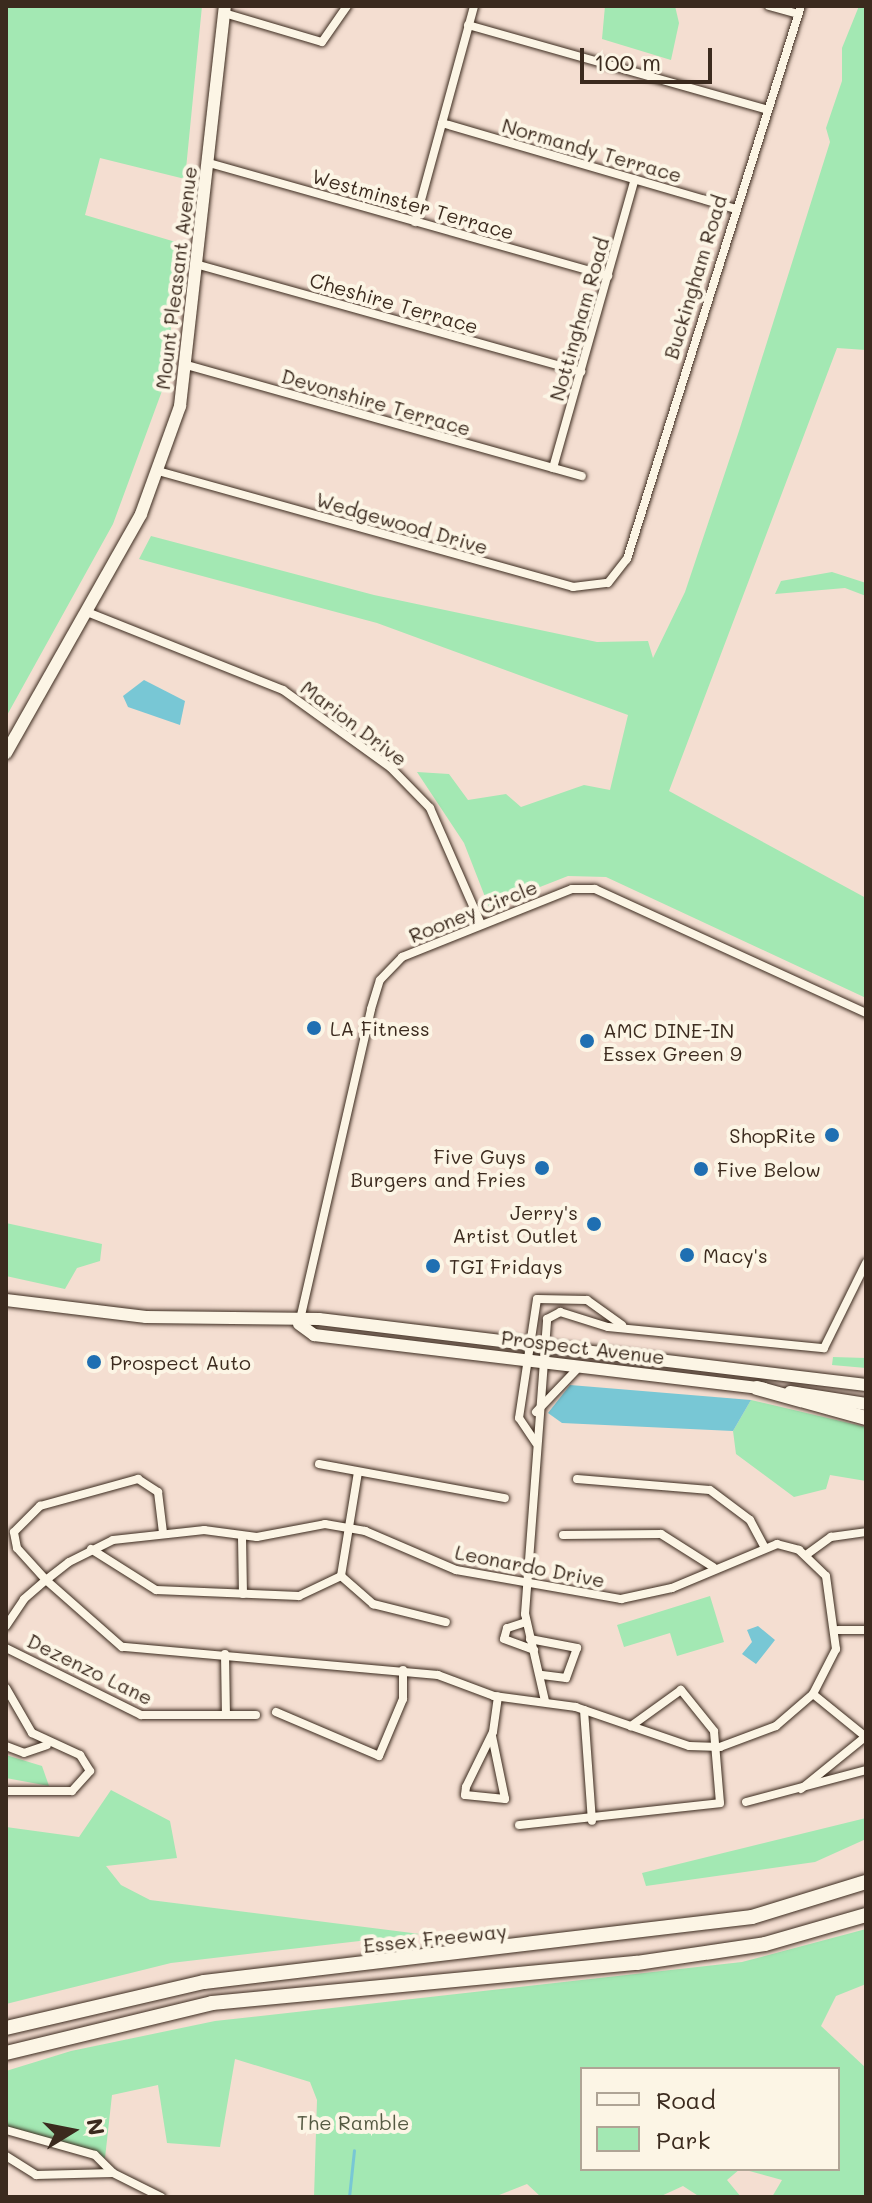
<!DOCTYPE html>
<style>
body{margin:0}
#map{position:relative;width:872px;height:2203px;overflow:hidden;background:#f4ded1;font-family:Mali,sans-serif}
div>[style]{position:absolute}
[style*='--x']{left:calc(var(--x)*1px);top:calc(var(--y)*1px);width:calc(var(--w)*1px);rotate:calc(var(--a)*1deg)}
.green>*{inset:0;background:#a3e8b3}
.water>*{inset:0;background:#78c7d5}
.stream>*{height:3px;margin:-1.5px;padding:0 1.5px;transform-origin:1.5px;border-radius:1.5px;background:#78c7d5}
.roads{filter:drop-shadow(0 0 2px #3b2a1e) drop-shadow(0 0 2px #3b2a1e)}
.street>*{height:8px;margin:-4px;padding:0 4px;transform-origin:4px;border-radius:4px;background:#fcf5e5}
.primary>*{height:12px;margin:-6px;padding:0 6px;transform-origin:6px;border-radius:6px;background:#fcf5e5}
.highway>*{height:14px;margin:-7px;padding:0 7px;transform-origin:7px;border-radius:7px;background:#fcf5e5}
.dots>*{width:22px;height:22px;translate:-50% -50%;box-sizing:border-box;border:4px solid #fcf5e5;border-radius:50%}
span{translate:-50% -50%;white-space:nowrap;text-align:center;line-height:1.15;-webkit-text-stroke:8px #fcf5e5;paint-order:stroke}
.street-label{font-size:20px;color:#3b2a1e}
.poi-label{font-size:20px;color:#3b2a1e}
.left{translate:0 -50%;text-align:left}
.right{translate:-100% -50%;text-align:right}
.park-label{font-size:20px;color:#555a43}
.frame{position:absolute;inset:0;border:8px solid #3b2a1e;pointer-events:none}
.legend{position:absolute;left:580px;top:2067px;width:260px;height:104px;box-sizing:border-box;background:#fcf5e5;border:2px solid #afa495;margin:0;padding:10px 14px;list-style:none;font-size:24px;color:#3b2a1e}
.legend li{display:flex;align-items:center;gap:16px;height:40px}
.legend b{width:40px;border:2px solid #afa495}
.north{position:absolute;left:32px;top:2091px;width:80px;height:80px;-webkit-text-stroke:6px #fcf5e5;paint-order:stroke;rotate:80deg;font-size:22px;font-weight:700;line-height:32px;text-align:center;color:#3b2a1e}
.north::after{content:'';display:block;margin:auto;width:28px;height:36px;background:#3b2a1e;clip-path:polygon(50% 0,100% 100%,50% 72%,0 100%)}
.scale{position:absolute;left:580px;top:48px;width:132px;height:36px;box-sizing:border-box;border:4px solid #3b2a1e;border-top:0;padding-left:10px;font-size:24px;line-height:28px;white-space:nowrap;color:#3b2a1e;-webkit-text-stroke:6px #fcf5e5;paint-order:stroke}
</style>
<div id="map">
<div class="green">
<i style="clip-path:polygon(6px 6px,202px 6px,185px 179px,100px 158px,85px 215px,179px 243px,166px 380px,113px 524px,6px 717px)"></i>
<i style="clip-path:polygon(605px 6px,675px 6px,679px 23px,671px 60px,602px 39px)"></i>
<i style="clip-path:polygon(859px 6px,866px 6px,866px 350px,837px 348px,669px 791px,866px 898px,866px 998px,606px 877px,568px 876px,489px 907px,464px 843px,417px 772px,449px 774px,468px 800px,506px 794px,521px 807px,584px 785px,610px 790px,628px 715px,377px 623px,139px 559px,151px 536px,374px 595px,597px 642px,648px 641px,653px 658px,685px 592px,739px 431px,830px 142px,826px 128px,842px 81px,842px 48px)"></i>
<i style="clip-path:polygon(832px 572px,866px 583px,866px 596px,845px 588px,775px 594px,781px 581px)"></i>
<i style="clip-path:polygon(6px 1223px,102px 1244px,100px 1261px,77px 1268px,65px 1289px,6px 1276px)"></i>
<i style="clip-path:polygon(833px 1357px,866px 1358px,866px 1368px,832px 1365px)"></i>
<i style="clip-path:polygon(751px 1400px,866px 1427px,866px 1481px,830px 1475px,826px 1489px,794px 1497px,736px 1454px,733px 1431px)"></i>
<i style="clip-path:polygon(710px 1596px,724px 1642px,677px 1656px,670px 1633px,624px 1647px,617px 1625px)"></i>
<i style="clip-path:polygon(6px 1755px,42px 1766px,49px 1786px,6px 1778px)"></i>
<i style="clip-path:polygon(111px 1790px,170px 1821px,177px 1858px,106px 1866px,121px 1885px,150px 1900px,420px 1934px,171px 1963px,6px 2004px,6px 1827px,79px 1837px)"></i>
<i style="clip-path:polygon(866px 1818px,866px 1839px,815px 1862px,646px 1886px,642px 1873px)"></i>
<i style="clip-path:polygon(866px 1929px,866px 1984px,836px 1996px,821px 2026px,866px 2068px,866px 2197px,772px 2197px,782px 2180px,742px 2169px,838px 2169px,838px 2069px,582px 2069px,582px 2169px,740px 2169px,727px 2180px,741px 2197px,700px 2197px,683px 2186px,659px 2197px,541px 2197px,527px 2184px,494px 2197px,314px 2197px,317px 2100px,310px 2082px,235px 2059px,220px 2147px,167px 2143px,158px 2085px,112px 2095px,105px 2158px,6px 2133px,6px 2071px,71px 2051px,215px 2021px,742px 1962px)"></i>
</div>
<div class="water">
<i style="clip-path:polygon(144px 680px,185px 701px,180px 725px,128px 707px,123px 696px)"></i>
<i style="clip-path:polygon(570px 1385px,751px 1400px,733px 1431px,562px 1423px,548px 1413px)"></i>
<i style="clip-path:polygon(758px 1626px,775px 1640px,756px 1664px,742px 1654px,752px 1642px,747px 1630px)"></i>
</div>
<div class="stream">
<i style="--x:349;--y:2197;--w:47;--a:-83.9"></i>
</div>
<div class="roads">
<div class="street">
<i style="--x:769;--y:6;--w:30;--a:15"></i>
<i style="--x:224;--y:13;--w:102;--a:16.5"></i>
<i style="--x:322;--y:42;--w:44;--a:-55.2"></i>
<i style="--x:468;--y:25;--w:309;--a:15.8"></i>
<i style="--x:442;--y:123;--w:303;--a:16.3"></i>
<i style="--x:209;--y:163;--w:415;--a:15.8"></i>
<i style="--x:415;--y:222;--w:224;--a:-74.7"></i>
<i style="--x:199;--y:265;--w:397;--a:15.6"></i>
<i style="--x:190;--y:366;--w:407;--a:15.7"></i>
<i style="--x:553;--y:468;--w:300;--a:-74.2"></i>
<i style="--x:158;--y:471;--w:431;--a:15.6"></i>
<i style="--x:573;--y:587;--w:35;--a:-7"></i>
<i style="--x:608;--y:583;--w:31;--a:-52"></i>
<i style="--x:627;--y:559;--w:580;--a:-72.53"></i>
<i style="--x:87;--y:612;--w:211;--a:21.7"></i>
<i style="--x:283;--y:690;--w:133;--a:35.8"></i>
<i style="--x:391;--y:768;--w:56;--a:45.7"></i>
<i style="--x:430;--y:808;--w:127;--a:66.3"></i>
<i style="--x:299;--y:1324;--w:323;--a:-77.1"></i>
<i style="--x:371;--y:1009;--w:30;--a:-73"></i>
<i style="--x:380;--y:980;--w:32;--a:-46"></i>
<i style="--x:402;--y:957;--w:183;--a:-21.8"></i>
<i style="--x:572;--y:889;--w:23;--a:0"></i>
<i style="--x:595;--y:889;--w:298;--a:24.6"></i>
<i style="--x:536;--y:1412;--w:61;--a:-46.3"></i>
<i style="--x:536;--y:1443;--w:30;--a:-124"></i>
<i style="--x:519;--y:1418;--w:120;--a:-81.4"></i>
<i style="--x:537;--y:1299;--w:50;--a:1.1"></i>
<i style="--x:587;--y:1300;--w:43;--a:35.5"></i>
<i style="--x:319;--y:1464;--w:189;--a:10.4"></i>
<i style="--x:358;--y:1472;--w:105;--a:99.3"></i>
<i style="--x:341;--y:1576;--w:43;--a:41.2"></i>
<i style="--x:373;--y:1604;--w:75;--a:13.9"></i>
<i style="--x:577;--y:1479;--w:133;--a:4.7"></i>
<i style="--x:710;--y:1490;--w:50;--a:36.9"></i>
<i style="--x:750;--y:1520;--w:30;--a:62"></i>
<i style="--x:563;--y:1535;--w:98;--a:-0.6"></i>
<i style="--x:661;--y:1534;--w:62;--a:32.4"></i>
<i style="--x:242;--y:1537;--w:57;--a:89"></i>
<i style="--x:91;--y:1549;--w:77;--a:32.2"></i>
<i style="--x:156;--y:1590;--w:143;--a:2.4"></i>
<i style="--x:299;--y:1596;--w:47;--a:-25.5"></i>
<i style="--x:806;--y:1555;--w:31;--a:-36"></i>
<i style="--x:831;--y:1537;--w:35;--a:-8"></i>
<i style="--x:526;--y:1622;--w:20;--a:162"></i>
<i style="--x:507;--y:1628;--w:11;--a:105"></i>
<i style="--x:504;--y:1639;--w:32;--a:20"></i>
<i style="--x:6;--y:1626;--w:32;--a:-56"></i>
<i style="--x:24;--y:1599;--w:29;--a:-41"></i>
<i style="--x:46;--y:1580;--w:29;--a:-38"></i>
<i style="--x:69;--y:1562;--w:49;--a:-26.6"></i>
<i style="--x:113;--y:1540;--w:92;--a:-6.3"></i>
<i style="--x:204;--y:1530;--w:53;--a:7.5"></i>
<i style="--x:257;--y:1537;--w:69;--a:-10.8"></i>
<i style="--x:325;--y:1524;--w:41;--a:9.9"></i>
<i style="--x:365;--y:1531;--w:99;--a:23.2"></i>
<i style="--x:456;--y:1570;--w:168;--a:10"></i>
<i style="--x:621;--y:1599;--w:52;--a:-12.2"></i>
<i style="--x:672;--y:1588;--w:114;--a:-22.7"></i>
<i style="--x:777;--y:1544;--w:23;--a:15"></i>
<i style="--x:799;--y:1550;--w:37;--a:44"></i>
<i style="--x:826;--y:1576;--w:74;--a:82.2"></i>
<i style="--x:836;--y:1649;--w:51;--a:117.1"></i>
<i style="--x:813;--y:1694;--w:49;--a:139.1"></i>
<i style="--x:776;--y:1726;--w:60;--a:159.4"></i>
<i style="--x:720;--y:1747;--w:31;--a:-178"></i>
<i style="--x:689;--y:1746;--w:120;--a:-161"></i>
<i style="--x:576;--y:1707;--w:83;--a:-172.4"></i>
<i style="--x:494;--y:1696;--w:60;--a:-159.4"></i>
<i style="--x:438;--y:1675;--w:317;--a:-174.9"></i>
<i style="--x:122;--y:1647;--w:101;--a:-138.6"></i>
<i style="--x:46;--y:1580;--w:43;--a:-132.2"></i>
<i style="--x:17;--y:1548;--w:16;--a:-101"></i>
<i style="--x:14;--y:1532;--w:37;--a:-45"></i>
<i style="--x:40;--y:1506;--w:102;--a:-15.4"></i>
<i style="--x:138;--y:1479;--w:24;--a:33"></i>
<i style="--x:158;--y:1492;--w:39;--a:83"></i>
<i style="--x:838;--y:1630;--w:28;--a:0"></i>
<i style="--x:530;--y:1639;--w:48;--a:10.8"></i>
<i style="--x:577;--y:1648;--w:32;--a:110"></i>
<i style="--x:566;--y:1678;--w:26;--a:-173"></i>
<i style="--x:6;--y:1648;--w:151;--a:26.4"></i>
<i style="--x:141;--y:1715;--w:115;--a:0"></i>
<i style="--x:225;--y:1654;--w:61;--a:89.1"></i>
<i style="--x:6;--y:1688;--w:52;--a:60"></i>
<i style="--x:32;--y:1733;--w:53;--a:24.6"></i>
<i style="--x:80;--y:1755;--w:19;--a:58"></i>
<i style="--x:90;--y:1771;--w:27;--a:132"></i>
<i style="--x:72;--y:1791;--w:66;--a:180"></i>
<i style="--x:813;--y:1694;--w:68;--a:39.1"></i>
<i style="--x:545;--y:1701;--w:89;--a:-102.9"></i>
<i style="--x:525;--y:1614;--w:296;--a:-85.7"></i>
<i style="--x:547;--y:1319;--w:15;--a:-28"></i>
<i style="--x:560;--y:1312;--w:50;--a:17.4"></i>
<i style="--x:608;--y:1327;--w:217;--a:5.6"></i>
<i style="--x:824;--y:1348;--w:95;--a:-63.7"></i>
<i style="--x:584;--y:1710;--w:111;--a:85.9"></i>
<i style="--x:276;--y:1712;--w:112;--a:23.1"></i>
<i style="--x:379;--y:1756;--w:62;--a:-67.2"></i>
<i style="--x:403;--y:1699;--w:29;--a:-90"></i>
<i style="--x:492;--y:1736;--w:64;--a:78.3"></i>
<i style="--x:505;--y:1799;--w:40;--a:-174.3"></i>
<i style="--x:465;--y:1795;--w:8;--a:-83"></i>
<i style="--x:466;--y:1787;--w:61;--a:-63.9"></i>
<i style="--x:493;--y:1732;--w:36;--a:-82"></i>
<i style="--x:6;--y:1746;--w:19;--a:21"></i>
<i style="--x:24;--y:1753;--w:24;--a:-19"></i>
<i style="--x:801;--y:1789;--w:82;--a:-39.1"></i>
<i style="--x:746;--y:1802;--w:124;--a:-14.9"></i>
<i style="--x:519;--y:1825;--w:202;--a:-6.2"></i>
<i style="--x:720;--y:1803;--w:72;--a:-94.8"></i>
<i style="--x:714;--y:1731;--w:53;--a:-128.8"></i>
<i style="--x:681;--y:1690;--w:62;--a:144.2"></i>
<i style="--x:6;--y:2130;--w:92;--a:15.7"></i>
<i style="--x:95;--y:2155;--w:25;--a:45"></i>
<i style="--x:6;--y:2156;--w:36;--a:32"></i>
<i style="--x:36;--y:2175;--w:77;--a:-1.5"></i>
<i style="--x:113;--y:2173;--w:54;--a:26.6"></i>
</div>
<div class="primary">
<i style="--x:6;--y:753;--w:274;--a:-60.5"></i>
<i style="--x:141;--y:514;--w:115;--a:-70.1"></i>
<i style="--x:180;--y:406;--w:403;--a:-83.6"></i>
<i style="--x:6;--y:1300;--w:141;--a:6.9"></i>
<i style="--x:146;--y:1317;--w:173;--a:0.7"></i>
<i style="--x:319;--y:1319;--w:551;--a:6.88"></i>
<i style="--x:299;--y:1324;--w:19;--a:36"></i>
<i style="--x:314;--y:1335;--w:453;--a:6.8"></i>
<i style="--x:790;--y:1392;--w:77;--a:9"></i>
</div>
<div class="highway">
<i style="--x:757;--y:1388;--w:113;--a:15.4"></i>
<i style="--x:6;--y:2028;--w:203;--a:-13.1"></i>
<i style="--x:204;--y:1982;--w:552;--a:-6.76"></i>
<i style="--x:752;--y:1917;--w:119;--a:-17.1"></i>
<i style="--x:6;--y:2053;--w:212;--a:-13.6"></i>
<i style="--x:212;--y:2003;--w:427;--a:-5.4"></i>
<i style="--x:637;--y:1963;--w:129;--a:-8.4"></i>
<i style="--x:765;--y:1944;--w:105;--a:-16"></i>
</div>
</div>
<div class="dots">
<i style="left:314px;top:1028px;background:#1f6fb2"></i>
<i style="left:587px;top:1041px;background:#1f6fb2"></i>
<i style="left:832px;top:1135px;background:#1f6fb2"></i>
<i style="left:542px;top:1168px;background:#1f6fb2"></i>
<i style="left:701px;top:1169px;background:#1f6fb2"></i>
<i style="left:594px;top:1224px;background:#1f6fb2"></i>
<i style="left:687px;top:1255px;background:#1f6fb2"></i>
<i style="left:433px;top:1266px;background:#1f6fb2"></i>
<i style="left:94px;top:1362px;background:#1f6fb2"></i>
</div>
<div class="street-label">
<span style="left:592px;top:150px;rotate:16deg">Normandy Terrace</span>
<span style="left:413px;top:204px;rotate:16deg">Westminster Terrace</span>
<span style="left:695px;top:277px;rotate:-73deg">Buckingham Road</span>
<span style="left:176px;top:278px;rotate:-83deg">Mount Pleasant Avenue</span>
<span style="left:394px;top:303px;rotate:16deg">Cheshire Terrace</span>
<span style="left:579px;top:319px;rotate:-74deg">Nottingham Road</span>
<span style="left:376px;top:402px;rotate:16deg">Devonshire Terrace</span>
<span style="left:402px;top:523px;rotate:16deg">Wedgewood Drive</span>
<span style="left:354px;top:723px;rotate:37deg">Marion Drive</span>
<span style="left:473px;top:911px;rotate:-22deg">Rooney Circle</span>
<span style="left:583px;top:1347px;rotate:7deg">Prospect Avenue</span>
<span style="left:530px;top:1566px;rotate:11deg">Leonardo Drive</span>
<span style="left:90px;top:1669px;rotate:26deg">Dezenzo Lane</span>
<span style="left:435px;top:1938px;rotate:-6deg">Essex Freeway</span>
</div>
<div class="poi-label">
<span class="left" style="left:330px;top:1028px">LA Fitness</span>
<span class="left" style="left:603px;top:1042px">AMC DINE-IN<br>Essex Green 9</span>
<span class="right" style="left:816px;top:1135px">ShopRite</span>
<span class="right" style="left:526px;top:1168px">Five Guys<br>Burgers and Fries</span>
<span class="left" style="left:717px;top:1169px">Five Below</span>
<span class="right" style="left:578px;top:1224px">Jerry's<br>Artist Outlet</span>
<span class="left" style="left:703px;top:1255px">Macy's</span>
<span class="left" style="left:449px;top:1266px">TGI Fridays</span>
<span class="left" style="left:110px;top:1362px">Prospect Auto</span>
</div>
<div class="park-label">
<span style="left:353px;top:2122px">The Ramble</span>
</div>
<div class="frame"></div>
<ul class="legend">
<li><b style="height:10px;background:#fcf5e5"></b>Road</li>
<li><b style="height:22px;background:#a3e8b3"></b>Park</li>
</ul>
<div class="north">N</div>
<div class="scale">100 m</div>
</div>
